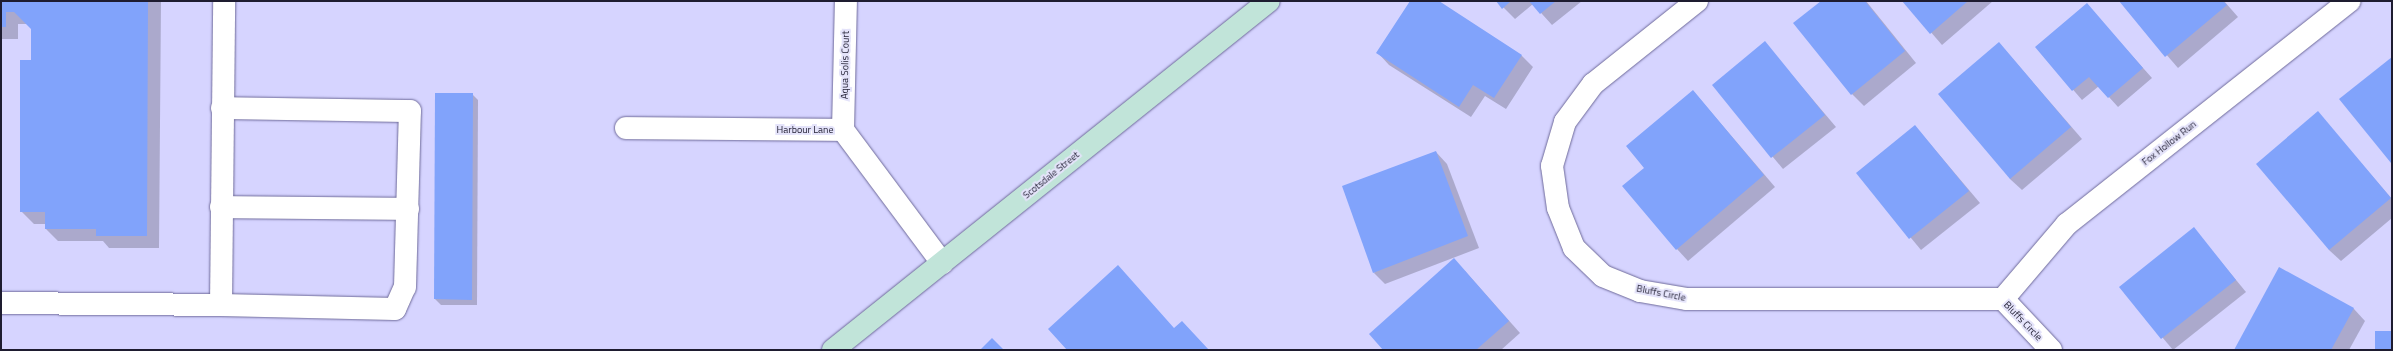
<!DOCTYPE html>
<style>
body{margin:0}
#map{position:relative;width:2393px;height:351px;overflow:hidden;background:#d6d4ff;font-family:"Titillium Web",sans-serif}
div>[style]{position:absolute}
[style*='--x']{left:calc(var(--x)*1px);top:calc(var(--y)*1px);width:calc(var(--w)*1px);rotate:calc(var(--a)*1deg)}
.shadow>*{inset:0;background:#0003}
.building>*{inset:0;background:#81a3fb}
.roads{filter:drop-shadow(0 0 1px #6e6a9a) drop-shadow(0 0 1px #6e6a9a)}
.street>*{height:22px;margin:-11px;padding:0 11px;transform-origin:11px;border-radius:11px;background:#fff}
.secondary>*{height:22px;margin:-11px;padding:0 11px;transform-origin:11px;border-radius:11px;background:#c1e4d9}
span{translate:-50% -50%;white-space:nowrap;text-align:center;line-height:1.15;-webkit-text-stroke:4px #e4e3fa;paint-order:stroke}
.street-label{font-size:10px;color:#1e1c30}
.frame{position:absolute;inset:0;border:2px solid #1e1c30;pointer-events:none}
</style>
<div id="map">
<div class="shadow">
<i style="clip-path:polygon(1px 1px,161px 1px,159px 248px,109px 248px,103px 241px,58px 241px,46px 229px,46px 224px,34px 224px,21px 211px,32px 61px,32px 29px,27px 24px,18px 24px,18px 39px,1px 39px)"></i>
<i style="clip-path:polygon(1411px 1px,1437px 1px,1522px 56px,1533px 67px,1506px 109px,1485px 96px,1471px 117px,1389px 65px,1378px 53px)"></i>
<i style="clip-path:polygon(1497px 1px,1582px 1px,1552px 25px,1533px 4px,1515px 19px)"></i>
<i style="clip-path:polygon(1823px 1px,1866px 1px,1916px 63px,1864px 106px,1852px 94px)"></i>
<i style="clip-path:polygon(1904px 1px,1993px 1px,1942px 45px)"></i>
<i style="clip-path:polygon(2120px 1px,2224px 1px,2238px 17px,2178px 68px)"></i>
<i style="clip-path:polygon(2087px 5px,2152px 78px,2118px 107px,2099px 86px,2082px 100px,2036px 47px)"></i>
<i style="clip-path:polygon(1765px 43px,1836px 127px,1783px 169px,1713px 85px)"></i>
<i style="clip-path:polygon(1999px 43px,2082px 139px,2022px 190px,2010px 179px)"></i>
<i style="clip-path:polygon(1693px 91px,1775px 187px,1688px 261px,1677px 249px,1645px 168px)"></i>
<i style="clip-path:polygon(436px 94px,472px 94px,478px 100px,477px 305px,441px 305px,435px 299px)"></i>
<i style="clip-path:polygon(2318px 113px,2392px 199px,2392px 218px,2341px 261px,2329px 250px)"></i>
<i style="clip-path:polygon(1915px 126px,1980px 203px,1921px 250px,1857px 173px)"></i>
<i style="clip-path:polygon(1436px 152px,1447px 164px,1479px 248px,1385px 284px,1374px 273px)"></i>
<i style="clip-path:polygon(2194px 229px,2246px 292px,2173px 350px,2120px 287px)"></i>
<i style="clip-path:polygon(2280px 269px,2354px 309px,2365px 321px,2349px 350px,2235px 350px)"></i>
<i style="clip-path:polygon(1465px 271px,1520px 333px,1501px 350px,1384px 350px)"></i>
</div>
<div class="building">
<i style="clip-path:polygon(1px 1px,148px 1px,147px 236px,96px 236px,96px 229px,45px 229px,45px 212px,20px 212px,20px 60px,31px 60px,31px 29px,14px 12px,6px 12px,6px 27px,1px 27px)"></i>
<i style="clip-path:polygon(1410px 1px,1439px 1px,1522px 55px,1494px 98px,1473px 85px,1459px 107px,1376px 53px)"></i>
<i style="clip-path:polygon(1496px 1px,1511px 1px,1502px 9px)"></i>
<i style="clip-path:polygon(1529px 1px,1556px 1px,1540px 14px)"></i>
<i style="clip-path:polygon(1821px 1px,1865px 1px,1905px 51px,1851px 95px,1793px 23px)"></i>
<i style="clip-path:polygon(1902px 1px,1968px 1px,1930px 34px)"></i>
<i style="clip-path:polygon(2119px 1px,2223px 1px,2227px 5px,2165px 57px)"></i>
<i style="clip-path:polygon(2087px 3px,2143px 68px,2108px 98px,2089px 77px,2072px 91px,2035px 47px)"></i>
<i style="clip-path:polygon(1765px 41px,1825px 115px,1771px 158px,1712px 85px)"></i>
<i style="clip-path:polygon(1999px 42px,2071px 127px,2010px 179px,1938px 94px)"></i>
<i style="clip-path:polygon(2392px 57px,2392px 162px,2391px 163px,2339px 99px)"></i>
<i style="clip-path:polygon(1693px 90px,1764px 175px,1676px 250px,1622px 186px,1644px 168px,1626px 146px)"></i>
<i style="clip-path:polygon(435px 93px,473px 93px,472px 300px,434px 299px)"></i>
<i style="clip-path:polygon(2318px 111px,2391px 198px,2329px 250px,2256px 164px)"></i>
<i style="clip-path:polygon(1915px 125px,1969px 191px,1909px 239px,1856px 173px)"></i>
<i style="clip-path:polygon(1436px 151px,1468px 236px,1373px 273px,1342px 186px)"></i>
<i style="clip-path:polygon(2194px 227px,2236px 280px,2161px 339px,2119px 287px)"></i>
<i style="clip-path:polygon(1454px 258px,1509px 321px,1476px 350px,1383px 350px,1369px 334px)"></i>
<i style="clip-path:polygon(1118px 265px,1174px 328px,1182px 321px,1209px 350px,1067px 350px,1048px 329px)"></i>
<i style="clip-path:polygon(2279px 267px,2354px 308px,2331px 350px,2234px 350px)"></i>
<i style="clip-path:polygon(2375px 331px,2392px 331px,2392px 350px,2375px 350px)"></i>
<i style="clip-path:polygon(992px 338px,1004px 350px,980px 350px)"></i>
</div>
<div class="roads">
<div class="street">
<i style="--x:1697;--y:1;--w:133;--a:141.4"></i>
<i style="--x:1593;--y:84;--w:47;--a:126.4"></i>
<i style="--x:1565;--y:122;--w:46;--a:106.5"></i>
<i style="--x:1552;--y:166;--w:42;--a:81.9"></i>
<i style="--x:1558;--y:208;--w:43;--a:68.2"></i>
<i style="--x:1574;--y:248;--w:40;--a:44"></i>
<i style="--x:1603;--y:276;--w:40;--a:22"></i>
<i style="--x:1640;--y:291;--w:48;--a:9.7"></i>
<i style="--x:1687;--y:299;--w:316;--a:0"></i>
<i style="--x:2003;--y:299;--w:70;--a:46.7"></i>
<i style="--x:626;--y:128;--w:217;--a:0.5"></i>
<i style="--x:843;--y:130;--w:166;--a:53.3"></i>
<i style="--x:843;--y:130;--w:129;--a:-88.7"></i>
<i style="--x:221;--y:207;--w:187;--a:0.6"></i>
<i style="--x:2003;--y:299;--w:99;--a:-49.5"></i>
<i style="--x:2067;--y:224;--w:360;--a:-38.3"></i>
<i style="--x:1;--y:303;--w:220;--a:0.5"></i>
<i style="--x:221;--y:305;--w:304;--a:-89.4"></i>
<i style="--x:221;--y:305;--w:174;--a:1.3"></i>
<i style="--x:395;--y:309;--w:24;--a:-66"></i>
<i style="--x:405;--y:287;--w:176;--a:-88.4"></i>
<i style="--x:410;--y:111;--w:188;--a:-179.1"></i>
</div>
<div class="secondary">
<i style="--x:833;--y:350;--w:558;--a:-38.68"></i>
</div>
</div>
<div class="street-label">
<span style="left:845px;top:65px;rotate:-89deg">Aqua Solis Court</span>
<span style="left:805px;top:130px">Harbour Lane</span>
<span style="left:2169px;top:143px;rotate:-38deg">Fox Hollow Run</span>
<span style="left:1051px;top:175px;rotate:-39deg">Scotsdale Street</span>
<span style="left:1661px;top:293px;rotate:11deg">Bluffs Circle</span>
<span style="left:2023px;top:321px;rotate:46deg">Bluffs Circle</span>
</div>
<div class="frame"></div>
</div>
